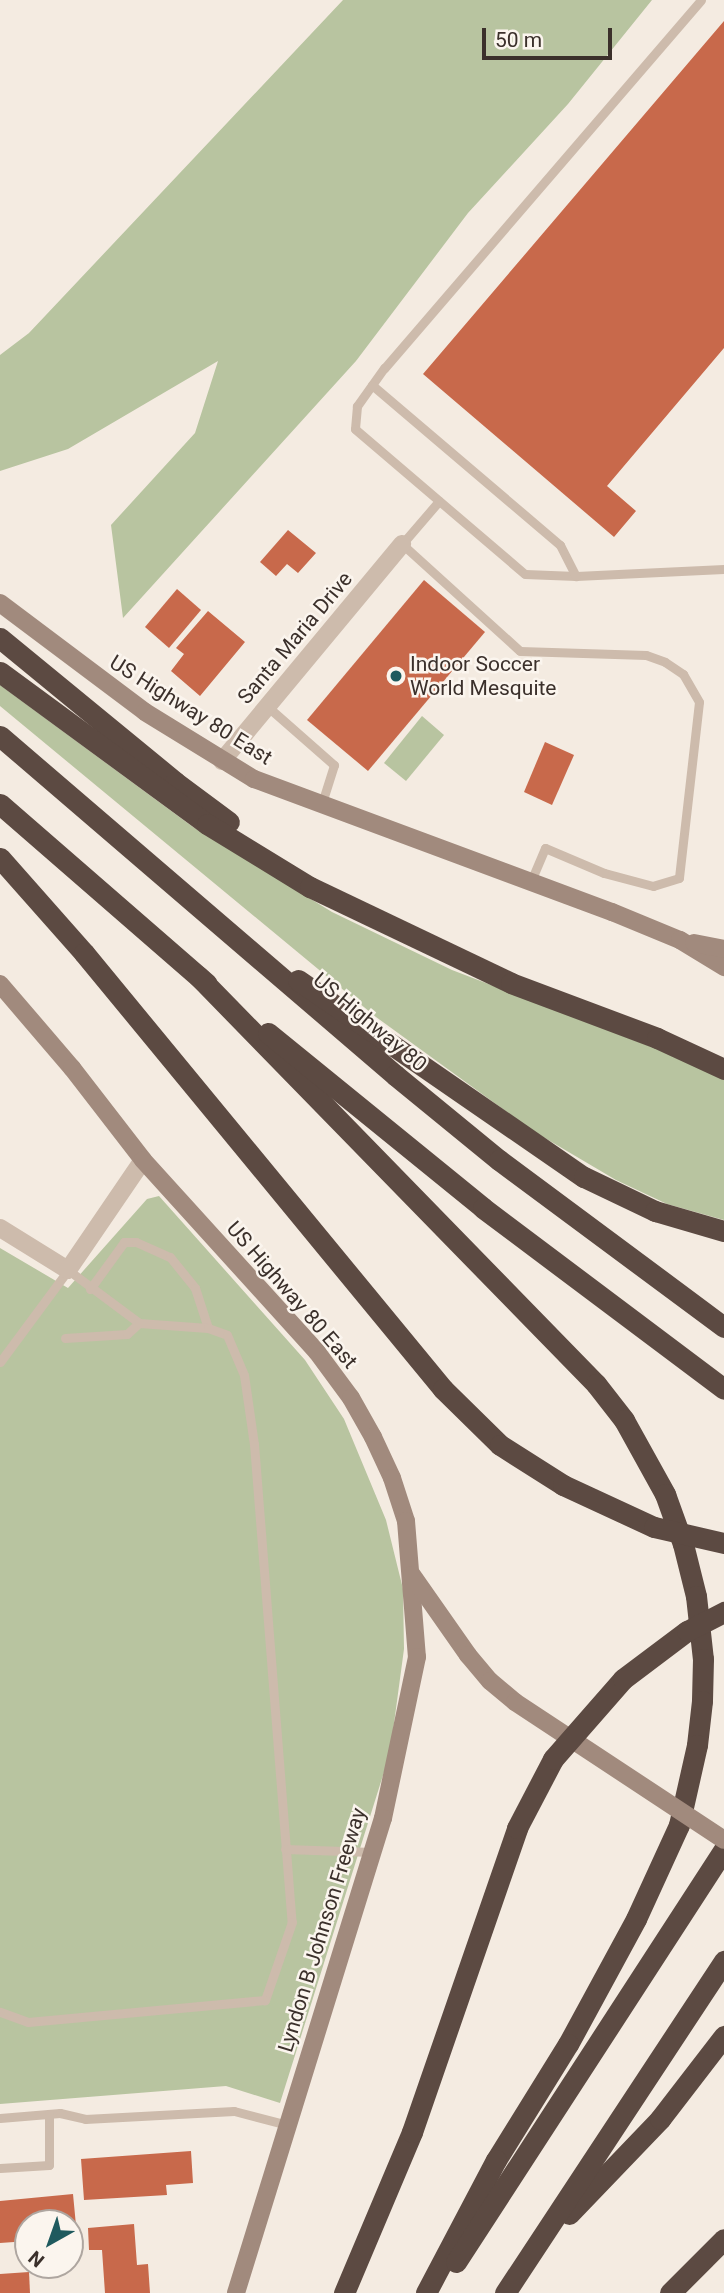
<!DOCTYPE html>
<style>
body{margin:0}
#map{position:relative;width:724px;height:2293px;overflow:hidden;background:#f4ebe1;font-family:Roboto,sans-serif}
div>[style]{position:absolute}
[style*='--x']{left:calc(var(--x)*1px);top:calc(var(--y)*1px);width:calc(var(--w)*1px);rotate:calc(var(--a)*1deg)}
.green>*{inset:0;background:#b8c4a0}
.building>*{inset:0;background:#c8694b}
.service>*{height:9px;margin:-4.5px;padding:0 4.5px;transform-origin:4.5px;border-radius:4.5px;background:#cdbbac}
.minor>*{height:18px;margin:-9px;padding:0 9px;transform-origin:9px;border-radius:9px;background:#cdbbac}
.secondary>*{height:18px;margin:-9px;padding:0 9px;transform-origin:9px;border-radius:9px;background:#a18a7d}
.motorway>*{height:21px;margin:-10.5px;padding:0 10.5px;transform-origin:10.5px;border-radius:10.5px;background:#5c4a42}
.secondary-bridge>*{height:18px;margin:-9px;padding:0 9px;transform-origin:9px;border-radius:9px;background:#a18a7d}
.motorway-bridge>*{height:21px;margin:-10.5px;padding:0 10.5px;transform-origin:10.5px;border-radius:10.5px;background:#5c4a42}
.dots>*{width:19px;height:19px;translate:-50% -50%;box-sizing:border-box;border:4px solid #fbf5ee;border-radius:50%}
span{translate:-50% -50%;white-space:nowrap;text-align:center;line-height:1.15;-webkit-text-stroke:5px #fbf5ee;paint-order:stroke}
.street-label{font-size:21px;color:#3b302b}
.poi-label{font-size:21px;color:#3b302b}
.left{translate:0 -50%;text-align:left}
.north{position:absolute;left:14px;top:2209px;width:70px;height:70px;box-sizing:border-box;background:#fbf5ee;border:2px solid #aea6a0;border-radius:50%;rotate:220deg;font-size:19px;font-weight:700;line-height:28px;text-align:center;color:#3b302b}
.north::after{content:'';display:block;margin:auto;width:24px;height:32px;background:#1f5a5e;clip-path:polygon(50% 0,100% 100%,50% 72%,0 100%)}
.scale{position:absolute;left:482px;top:28px;width:130px;height:32px;box-sizing:border-box;border:4px solid #3b302b;border-top:0;padding-left:9px;font-size:21px;line-height:24px;white-space:nowrap;color:#3b302b;-webkit-text-stroke:5px #fbf5ee;paint-order:stroke}
</style>
<div id="map">
<div class="green">
<i style="clip-path:polygon(343px 0,652px 0,568px 104px,468px 213px,356px 361px,123px 618px,111px 525px,195px 433px,218px 361px,68px 449px,0 471px,0 355px,29px 333px)"></i>
<i style="clip-path:polygon(0 685px,193px 827px,332px 912px,452px 970px,699px 1065px,724px 1080px,724px 1220px,667px 1204px,616px 1180px,533px 1131px,376px 1017px,0 706px)"></i>
<i style="clip-path:polygon(422px 716px,444px 735px,406px 781px,384px 763px)"></i>
<i style="clip-path:polygon(159px 1196px,305px 1360px,344px 1419px,386px 1520px,403px 1589px,404px 1649px,390px 1753px,280px 2103px,226px 2086px,0 2104px,0 1248px,68px 1288px,147px 1199px)"></i>
</div>
<div class="building">
<i style="clip-path:polygon(724px 21px,724px 348px,607px 486px,636px 511px,614px 537px,423px 374px)"></i>
<i style="clip-path:polygon(288px 530px,316px 553px,298px 573px,287px 564px,276px 576px,260px 562px)"></i>
<i style="clip-path:polygon(424px 580px,485px 632px,368px 771px,307px 720px)"></i>
<i style="clip-path:polygon(177px 589px,201px 610px,169px 648px,145px 627px)"></i>
<i style="clip-path:polygon(208px 611px,245px 642px,200px 696px,171px 671px,184px 654px,176px 648px)"></i>
<i style="clip-path:polygon(545px 742px,574px 755px,552px 805px,524px 792px)"></i>
<i style="clip-path:polygon(191px 2151px,193px 2183px,166px 2185px,167px 2195px,84px 2200px,81px 2159px)"></i>
<i style="clip-path:polygon(73px 2194px,77px 2236px,70px 2236px,70px 2223px,28px 2223px,28px 2241px,0 2243px,0 2201px)"></i>
<i style="clip-path:polygon(134px 2224px,137px 2265px,148px 2264px,150px 2293px,105px 2293px,102px 2250px,89px 2250px,88px 2228px)"></i>
<i style="clip-path:polygon(29px 2272px,30px 2293px,0 2293px,0 2274px)"></i>
</div>
<div class="service">
<i style="--x:701;--y:0;--w:486;--a:130.7"></i>
<i style="--x:384;--y:368;--w:47;--a:125.4"></i>
<i style="--x:357;--y:406;--w:23;--a:95"></i>
<i style="--x:355;--y:429;--w:223;--a:40.5"></i>
<i style="--x:525;--y:574;--w:51;--a:2.2"></i>
<i style="--x:576;--y:576;--w:148;--a:-2.7"></i>
<i style="--x:372;--y:385;--w:247;--a:40.4"></i>
<i style="--x:560;--y:545;--w:35;--a:63"></i>
<i style="--x:439;--y:501;--w:57;--a:130.7"></i>
<i style="--x:402;--y:544;--w:159;--a:42.2"></i>
<i style="--x:520;--y:651;--w:126;--a:1.8"></i>
<i style="--x:646;--y:655;--w:20;--a:20"></i>
<i style="--x:665;--y:662;--w:22;--a:34"></i>
<i style="--x:683;--y:674;--w:32;--a:60"></i>
<i style="--x:699;--y:702;--w:177;--a:96.5"></i>
<i style="--x:679;--y:878;--w:27;--a:163"></i>
<i style="--x:653;--y:886;--w:51;--a:-165.1"></i>
<i style="--x:604;--y:873;--w:64;--a:-157"></i>
<i style="--x:545;--y:848;--w:38;--a:113"></i>
<i style="--x:268;--y:707;--w:88;--a:41.3"></i>
<i style="--x:334;--y:765;--w:43;--a:107.6"></i>
<i style="--x:90;--y:1289;--w:58;--a:-54.1"></i>
<i style="--x:124;--y:1242;--w:12;--a:0"></i>
<i style="--x:136;--y:1242;--w:37;--a:24"></i>
<i style="--x:170;--y:1257;--w:40;--a:51"></i>
<i style="--x:195;--y:1288;--w:42;--a:72"></i>
<i style="--x:65;--y:1338;--w:62;--a:-3.7"></i>
<i style="--x:127;--y:1334;--w:16;--a:-43"></i>
<i style="--x:0;--y:1362;--w:114;--a:-53.5"></i>
<i style="--x:68;--y:1270;--w:89;--a:36.7"></i>
<i style="--x:139;--y:1323;--w:69;--a:4.1"></i>
<i style="--x:208;--y:1328;--w:20;--a:20"></i>
<i style="--x:227;--y:1335;--w:43;--a:67"></i>
<i style="--x:244;--y:1375;--w:70;--a:81.8"></i>
<i style="--x:254;--y:1444;--w:480;--a:85.5"></i>
<i style="--x:292;--y:1922;--w:83;--a:109.1"></i>
<i style="--x:265;--y:2000;--w:238;--a:174.7"></i>
<i style="--x:28;--y:2022;--w:30;--a:-160"></i>
<i style="--x:285;--y:1849;--w:87;--a:2"></i>
<i style="--x:0;--y:2118;--w:60;--a:-4.8"></i>
<i style="--x:60;--y:2113;--w:26;--a:13"></i>
<i style="--x:85;--y:2119;--w:149;--a:-3.1"></i>
<i style="--x:234;--y:2111;--w:56;--a:14.5"></i>
<i style="--x:0;--y:2168;--w:49;--a:-3.5"></i>
<i style="--x:49;--y:2165;--w:51;--a:-90"></i>
</div>
<div class="minor">
<i style="--x:222;--y:761;--w:282;--a:-50.3"></i>
<i style="--x:0;--y:1228;--w:80;--a:31.7"></i>
<i style="--x:68;--y:1270;--w:133;--a:-55.7"></i>
</div>
<div class="secondary">
<i style="--x:0;--y:603;--w:181;--a:36.9"></i>
<i style="--x:145;--y:712;--w:128;--a:31.6"></i>
<i style="--x:254;--y:779;--w:382;--a:20.4"></i>
<i style="--x:612;--y:912;--w:74;--a:22.4"></i>
<i style="--x:680;--y:940;--w:52;--a:31.5"></i>
<i style="--x:694;--y:943;--w:31;--a:11"></i>
<i style="--x:0;--y:984;--w:111;--a:49.4"></i>
<i style="--x:72;--y:1068;--w:116;--a:52.3"></i>
<i style="--x:143;--y:1160;--w:259;--a:47.8"></i>
<i style="--x:317;--y:1352;--w:57;--a:53.5"></i>
<i style="--x:351;--y:1398;--w:45;--a:60.6"></i>
<i style="--x:373;--y:1437;--w:45;--a:65.1"></i>
<i style="--x:392;--y:1478;--w:45;--a:72"></i>
<i style="--x:406;--y:1521;--w:136;--a:85.4"></i>
<i style="--x:417;--y:1657;--w:165;--a:101.9"></i>
<i style="--x:383;--y:1818;--w:497;--a:107.2"></i>
<i style="--x:412;--y:1575;--w:98;--a:55"></i>
<i style="--x:468;--y:1655;--w:34;--a:50"></i>
<i style="--x:490;--y:1681;--w:33;--a:40"></i>
</div>
<div class="motorway">
<i style="--x:0;--y:638;--w:227;--a:39.4"></i>
<i style="--x:175;--y:782;--w:67;--a:36.5"></i>
<i style="--x:0;--y:672;--w:257;--a:36.3"></i>
<i style="--x:207;--y:824;--w:121;--a:31.5"></i>
<i style="--x:310;--y:887;--w:223;--a:25.5"></i>
<i style="--x:511;--y:983;--w:156;--a:20.6"></i>
<i style="--x:657;--y:1038;--w:74;--a:24.8"></i>
<i style="--x:0;--y:736;--w:521;--a:40.64"></i>
<i style="--x:395;--y:1075;--w:134;--a:39.3"></i>
<i style="--x:499;--y:1160;--w:280;--a:36.6"></i>
<i style="--x:0;--y:804;--w:274;--a:41"></i>
<i style="--x:0;--y:858;--w:127;--a:48.5"></i>
<i style="--x:84;--y:953;--w:565;--a:50.53"></i>
<i style="--x:443;--y:1389;--w:80;--a:44.5"></i>
<i style="--x:500;--y:1445;--w:75;--a:32.4"></i>
<i style="--x:198;--y:976;--w:570;--a:45.71"></i>
<i style="--x:596;--y:1384;--w:46;--a:52.1"></i>
<i style="--x:624;--y:1420;--w:85;--a:61"></i>
<i style="--x:665;--y:1494;--w:53;--a:70.2"></i>
<i style="--x:683;--y:1544;--w:54;--a:76"></i>
<i style="--x:696;--y:1596;--w:63;--a:83.7"></i>
<i style="--x:703;--y:1659;--w:42;--a:91.4"></i>
<i style="--x:702;--y:1701;--w:44;--a:96.5"></i>
<i style="--x:697;--y:1745;--w:82;--a:102.7"></i>
<i style="--x:679;--y:1825;--w:103;--a:114.6"></i>
<i style="--x:636;--y:1919;--w:142;--a:118.5"></i>
<i style="--x:568;--y:2044;--w:137;--a:121.8"></i>
<i style="--x:496;--y:2160;--w:150;--a:117.8"></i>
<i style="--x:298;--y:980;--w:347;--a:34.6"></i>
<i style="--x:584;--y:1177;--w:79;--a:25.6"></i>
<i style="--x:655;--y:1211;--w:72;--a:16.2"></i>
<i style="--x:268;--y:1033;--w:277;--a:39.1"></i>
<i style="--x:483;--y:1208;--w:301;--a:36.9"></i>
<i style="--x:569;--y:2214;--w:132;--a:-46.2"></i>
<i style="--x:660;--y:2119;--w:105;--a:-52.4"></i>
<i style="--x:456;--y:2262;--w:491;--a:-57"></i>
<i style="--x:344;--y:2293;--w:175;--a:-67.1"></i>
<i style="--x:412;--y:2132;--w:322;--a:-70.9"></i>
<i style="--x:505;--y:2293;--w:398;--a:-56.6"></i>
<i style="--x:670;--y:2293;--w:76;--a:-45"></i>
</div>
<div class="secondary-bridge">
<i style="--x:515;--y:1702;--w:250;--a:33.4"></i>
</div>
<div class="motorway-bridge">
<i style="--x:563;--y:1485;--w:100;--a:24.8"></i>
<i style="--x:654;--y:1527;--w:72;--a:12.9"></i>
<i style="--x:517;--y:1828;--w:78;--a:-62.4"></i>
<i style="--x:553;--y:1759;--w:106;--a:-48.8"></i>
<i style="--x:623;--y:1679;--w:80;--a:-36.9"></i>
<i style="--x:687;--y:1631;--w:42;--a:-27.2"></i>
</div>
<div class="dots">
<i style="left:396px;top:676px;background:#1f5a5e"></i>
</div>
<div class="street-label">
<span style="left:295px;top:638px;rotate:-50deg">Santa Maria Drive</span>
<span style="left:191px;top:710px;rotate:32deg">US Highway 80 East</span>
<span style="left:370px;top:1022px;rotate:40deg">US Highway 80</span>
<span style="left:292px;top:1295px;rotate:49deg">US Highway 80 East</span>
<span style="left:322px;top:1930px;rotate:-73deg">Lyndon B Johnson Freeway</span>
</div>
<div class="poi-label">
<span class="left" style="left:410px;top:676px">Indoor Soccer<br>World Mesquite</span>
</div>
<div class="north">N</div>
<div class="scale">50 m</div>
</div>
